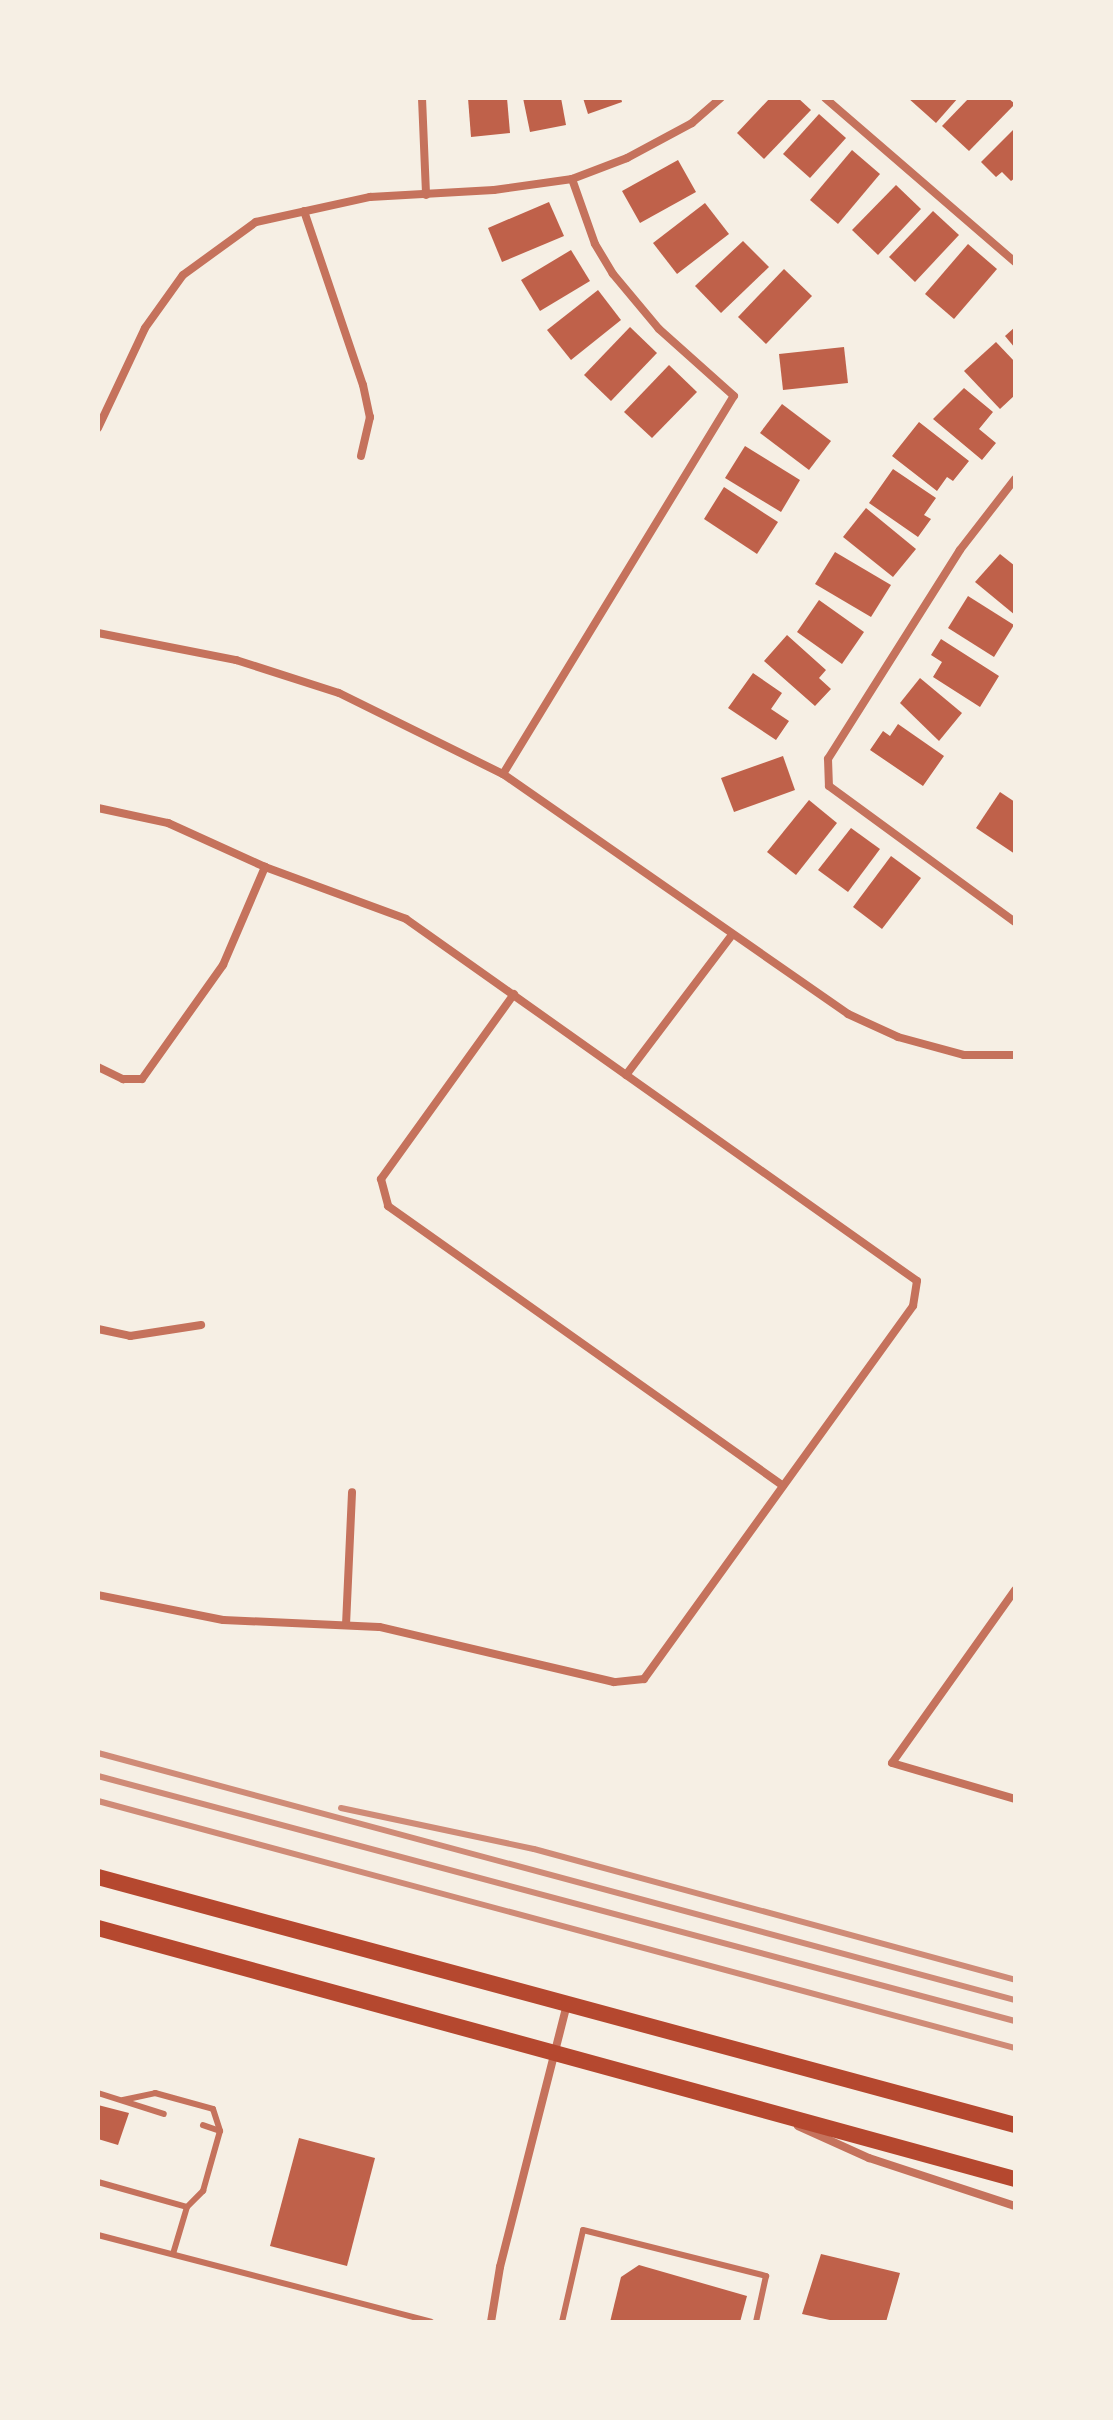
<!DOCTYPE html>
<style>
body{margin:0}
#map{position:relative;width:1113px;height:2420px;overflow:hidden;background:#f6efe4;font-family:Rubik,sans-serif}
div>[style]{position:absolute}
[style*='--x']{left:calc(var(--x)*1px);top:calc(var(--y)*1px);width:calc(var(--w)*1px);rotate:calc(var(--a)*1deg)}
.building>*{inset:0;background:#bf614a}
.service>*{height:6px;margin:-3px;padding:0 3px;transform-origin:3px;border-radius:3px;background:#c5725c}
.minor>*{height:8px;margin:-4px;padding:0 4px;transform-origin:4px;border-radius:4px;background:#c5725c}
.secondary>*{height:16px;margin:-8px;padding:0 8px;transform-origin:8px;border-radius:8px;background:#b5482f}
.rail>*{height:6px;margin:-3px;padding:0 3px;transform-origin:3px;border-radius:3px;background:#cf8b77}
span{translate:-50% -50%;white-space:nowrap;text-align:center;line-height:1.15;-webkit-text-stroke:6px #f6efe4;paint-order:stroke}
.frame{position:absolute;inset:0;border:100px solid #f6efe4;pointer-events:none}
</style>
<div id="map">
<div class="building">
<i style="clip-path:polygon(468px 98px,507px 98px,510px 133px,471px 137px)"></i>
<i style="clip-path:polygon(523px 98px,561px 98px,566px 125px,530px 132px)"></i>
<i style="clip-path:polygon(583px 98px,621px 98px,622px 102px,588px 114px)"></i>
<i style="clip-path:polygon(770px 98px,798px 98px,811px 110px,764px 159px,737px 133px)"></i>
<i style="clip-path:polygon(908px 98px,958px 98px,936px 123px)"></i>
<i style="clip-path:polygon(969px 98px,1008px 98px,1015px 104px,969px 151px,942px 126px)"></i>
<i style="clip-path:polygon(819px 114px,846px 138px,810px 178px,783px 154px)"></i>
<i style="clip-path:polygon(1015px 128px,1015px 178px,1011px 181px,1002px 172px,996px 177px,981px 162px)"></i>
<i style="clip-path:polygon(852px 150px,880px 174px,838px 224px,810px 200px)"></i>
<i style="clip-path:polygon(678px 160px,696px 192px,640px 223px,622px 191px)"></i>
<i style="clip-path:polygon(896px 185px,921px 209px,878px 255px,852px 230px)"></i>
<i style="clip-path:polygon(549px 202px,564px 236px,502px 262px,488px 228px)"></i>
<i style="clip-path:polygon(705px 203px,729px 234px,677px 274px,653px 243px)"></i>
<i style="clip-path:polygon(933px 211px,959px 235px,915px 282px,889px 257px)"></i>
<i style="clip-path:polygon(743px 241px,769px 267px,721px 313px,695px 286px)"></i>
<i style="clip-path:polygon(968px 244px,997px 269px,954px 319px,925px 294px)"></i>
<i style="clip-path:polygon(571px 250px,590px 281px,540px 311px,521px 280px)"></i>
<i style="clip-path:polygon(784px 269px,812px 296px,766px 344px,738px 317px)"></i>
<i style="clip-path:polygon(598px 290px,621px 320px,571px 360px,547px 330px)"></i>
<i style="clip-path:polygon(630px 327px,657px 353px,611px 401px,584px 375px)"></i>
<i style="clip-path:polygon(1015px 327px,1015px 348px,1005px 336px)"></i>
<i style="clip-path:polygon(996px 342px,1015px 362px,1015px 395px,1000px 409px,964px 371px)"></i>
<i style="clip-path:polygon(844px 347px,848px 383px,783px 390px,779px 354px)"></i>
<i style="clip-path:polygon(669px 365px,697px 392px,652px 438px,624px 412px)"></i>
<i style="clip-path:polygon(964px 388px,993px 412px,979px 429px,996px 443px,982px 460px,933px 419px)"></i>
<i style="clip-path:polygon(782px 404px,831px 441px,809px 470px,760px 433px)"></i>
<i style="clip-path:polygon(919px 422px,969px 461px,953px 481px,947px 477px,937px 491px,892px 456px)"></i>
<i style="clip-path:polygon(745px 446px,800px 480px,781px 512px,725px 478px)"></i>
<i style="clip-path:polygon(893px 469px,936px 498px,924px 515px,931px 519px,918px 537px,869px 503px)"></i>
<i style="clip-path:polygon(724px 487px,778px 522px,757px 554px,704px 519px)"></i>
<i style="clip-path:polygon(866px 508px,916px 549px,893px 577px,843px 537px)"></i>
<i style="clip-path:polygon(835px 552px,891px 585px,871px 617px,815px 584px)"></i>
<i style="clip-path:polygon(1000px 554px,1015px 566px,1015px 615px,975px 582px)"></i>
<i style="clip-path:polygon(968px 596px,1014px 625px,994px 657px,948px 628px)"></i>
<i style="clip-path:polygon(819px 600px,864px 632px,842px 664px,797px 632px)"></i>
<i style="clip-path:polygon(787px 635px,826px 670px,819px 678px,831px 689px,815px 706px,764px 661px)"></i>
<i style="clip-path:polygon(941px 639px,999px 676px,980px 707px,933px 677px,942px 662px,931px 655px)"></i>
<i style="clip-path:polygon(753px 673px,782px 693px,771px 709px,789px 721px,776px 740px,728px 708px)"></i>
<i style="clip-path:polygon(920px 678px,962px 713px,939px 741px,900px 703px)"></i>
<i style="clip-path:polygon(898px 724px,944px 756px,923px 786px,870px 750px,883px 731px,890px 736px)"></i>
<i style="clip-path:polygon(783px 756px,795px 790px,734px 812px,721px 778px)"></i>
<i style="clip-path:polygon(1000px 792px,1015px 802px,1015px 854px,976px 828px)"></i>
<i style="clip-path:polygon(809px 800px,837px 823px,796px 875px,767px 852px)"></i>
<i style="clip-path:polygon(851px 828px,880px 849px,848px 892px,818px 870px)"></i>
<i style="clip-path:polygon(891px 856px,921px 878px,882px 929px,853px 907px)"></i>
<i style="clip-path:polygon(98px 2105px,129px 2113px,118px 2145px,98px 2139px)"></i>
<i style="clip-path:polygon(299px 2138px,375px 2158px,347px 2266px,270px 2246px)"></i>
<i style="clip-path:polygon(821px 2254px,900px 2273px,886px 2322px,839px 2322px,802px 2314px)"></i>
<i style="clip-path:polygon(639px 2265px,747px 2296px,740px 2322px,610px 2322px,621px 2277px)"></i>
</div>
<div class="service">
<i style="--x:98;--y:2093;--w:69;--a:17.7"></i>
<i style="--x:123;--y:2100;--w:33;--a:-12"></i>
<i style="--x:155;--y:2093;--w:60;--a:15.4"></i>
<i style="--x:213;--y:2109;--w:23;--a:72"></i>
<i style="--x:98;--y:2182;--w:92;--a:15.7"></i>
<i style="--x:187;--y:2207;--w:49;--a:106.6"></i>
<i style="--x:187;--y:2207;--w:23;--a:-45"></i>
<i style="--x:203;--y:2191;--w:62;--a:-74.2"></i>
<i style="--x:220;--y:2131;--w:18;--a:-161"></i>
<i style="--x:98;--y:2235;--w:344;--a:14.6"></i>
<i style="--x:562;--y:2322;--w:94;--a:-77.1"></i>
<i style="--x:583;--y:2230;--w:189;--a:14.1"></i>
<i style="--x:766;--y:2276;--w:47;--a:102.3"></i>
</div>
<div class="minor">
<i style="--x:422;--y:98;--w:97;--a:87.6"></i>
<i style="--x:825;--y:98;--w:251;--a:40.8"></i>
<i style="--x:304;--y:211;--w:184;--a:71.3"></i>
<i style="--x:363;--y:385;--w:33;--a:78"></i>
<i style="--x:370;--y:417;--w:40;--a:103"></i>
<i style="--x:98;--y:428;--w:110;--a:-64.8"></i>
<i style="--x:145;--y:328;--w:65;--a:-54.4"></i>
<i style="--x:183;--y:275;--w:90;--a:-36"></i>
<i style="--x:256;--y:222;--w:117;--a:-12.4"></i>
<i style="--x:370;--y:197;--w:124;--a:-3.2"></i>
<i style="--x:494;--y:190;--w:79;--a:-8"></i>
<i style="--x:572;--y:179;--w:59;--a:-20.9"></i>
<i style="--x:627;--y:158;--w:74;--a:-28.3"></i>
<i style="--x:692;--y:123;--w:38;--a:-41"></i>
<i style="--x:1015;--y:479;--w:90;--a:127.8"></i>
<i style="--x:960;--y:550;--w:247;--a:122.3"></i>
<i style="--x:828;--y:759;--w:27;--a:88"></i>
<i style="--x:829;--y:786;--w:230;--a:36.2"></i>
<i style="--x:98;--y:633;--w:141;--a:11.1"></i>
<i style="--x:236;--y:660;--w:108;--a:17.8"></i>
<i style="--x:339;--y:693;--w:183;--a:26.3"></i>
<i style="--x:503;--y:774;--w:420;--a:34.8"></i>
<i style="--x:848;--y:1014;--w:55;--a:24.7"></i>
<i style="--x:898;--y:1037;--w:68;--a:15.3"></i>
<i style="--x:964;--y:1055;--w:51;--a:0"></i>
<i style="--x:503;--y:774;--w:443;--a:-58.6"></i>
<i style="--x:734;--y:396;--w:101;--a:-138.2"></i>
<i style="--x:659;--y:329;--w:72;--a:-129.9"></i>
<i style="--x:613;--y:274;--w:35;--a:-121"></i>
<i style="--x:595;--y:244;--w:69;--a:-109.5"></i>
<i style="--x:98;--y:808;--w:72;--a:12.1"></i>
<i style="--x:168;--y:823;--w:107;--a:24.4"></i>
<i style="--x:265;--y:867;--w:150;--a:20.2"></i>
<i style="--x:406;--y:919;--w:626;--a:35.31"></i>
<i style="--x:917;--y:1281;--w:25;--a:99"></i>
<i style="--x:913;--y:1306;--w:460;--a:125.8"></i>
<i style="--x:644;--y:1679;--w:30;--a:174"></i>
<i style="--x:614;--y:1682;--w:241;--a:-166.8"></i>
<i style="--x:379;--y:1627;--w:156;--a:-177.4"></i>
<i style="--x:223;--y:1620;--w:127;--a:-168.7"></i>
<i style="--x:514;--y:994;--w:228;--a:125.7"></i>
<i style="--x:381;--y:1179;--w:28;--a:75"></i>
<i style="--x:388;--y:1206;--w:484;--a:35.3"></i>
<i style="--x:98;--y:1067;--w:28;--a:26"></i>
<i style="--x:123;--y:1079;--w:19;--a:0"></i>
<i style="--x:142;--y:1079;--w:140;--a:-54.6"></i>
<i style="--x:223;--y:965;--w:107;--a:-66.8"></i>
<i style="--x:626;--y:1075;--w:174;--a:-52.9"></i>
<i style="--x:98;--y:1329;--w:33;--a:12"></i>
<i style="--x:130;--y:1336;--w:72;--a:-8.8"></i>
<i style="--x:1015;--y:1590;--w:212;--a:125.4"></i>
<i style="--x:892;--y:1763;--w:128;--a:16.3"></i>
<i style="--x:346;--y:1625;--w:133;--a:-87.4"></i>
<i style="--x:798;--y:2126;--w:78;--a:24.3"></i>
<i style="--x:869;--y:2158;--w:154;--a:18.2"></i>
<i style="--x:491;--y:2322;--w:56;--a:-80.7"></i>
<i style="--x:500;--y:2267;--w:270;--a:-75.7"></i>
</div>
<div class="secondary">
<i style="--x:98;--y:1877;--w:950;--a:15.13"></i>
<i style="--x:98;--y:1928;--w:951;--a:15.31"></i>
</div>
<div class="rail">
<i style="--x:98;--y:1753;--w:950;--a:15.08"></i>
<i style="--x:98;--y:1776;--w:949;--a:14.96"></i>
<i style="--x:98;--y:1801;--w:950;--a:15.08"></i>
<i style="--x:341;--y:1808;--w:197;--a:12"></i>
<i style="--x:534;--y:1849;--w:499;--a:15.2"></i>
</div>
<div class="frame"></div>
</div>
